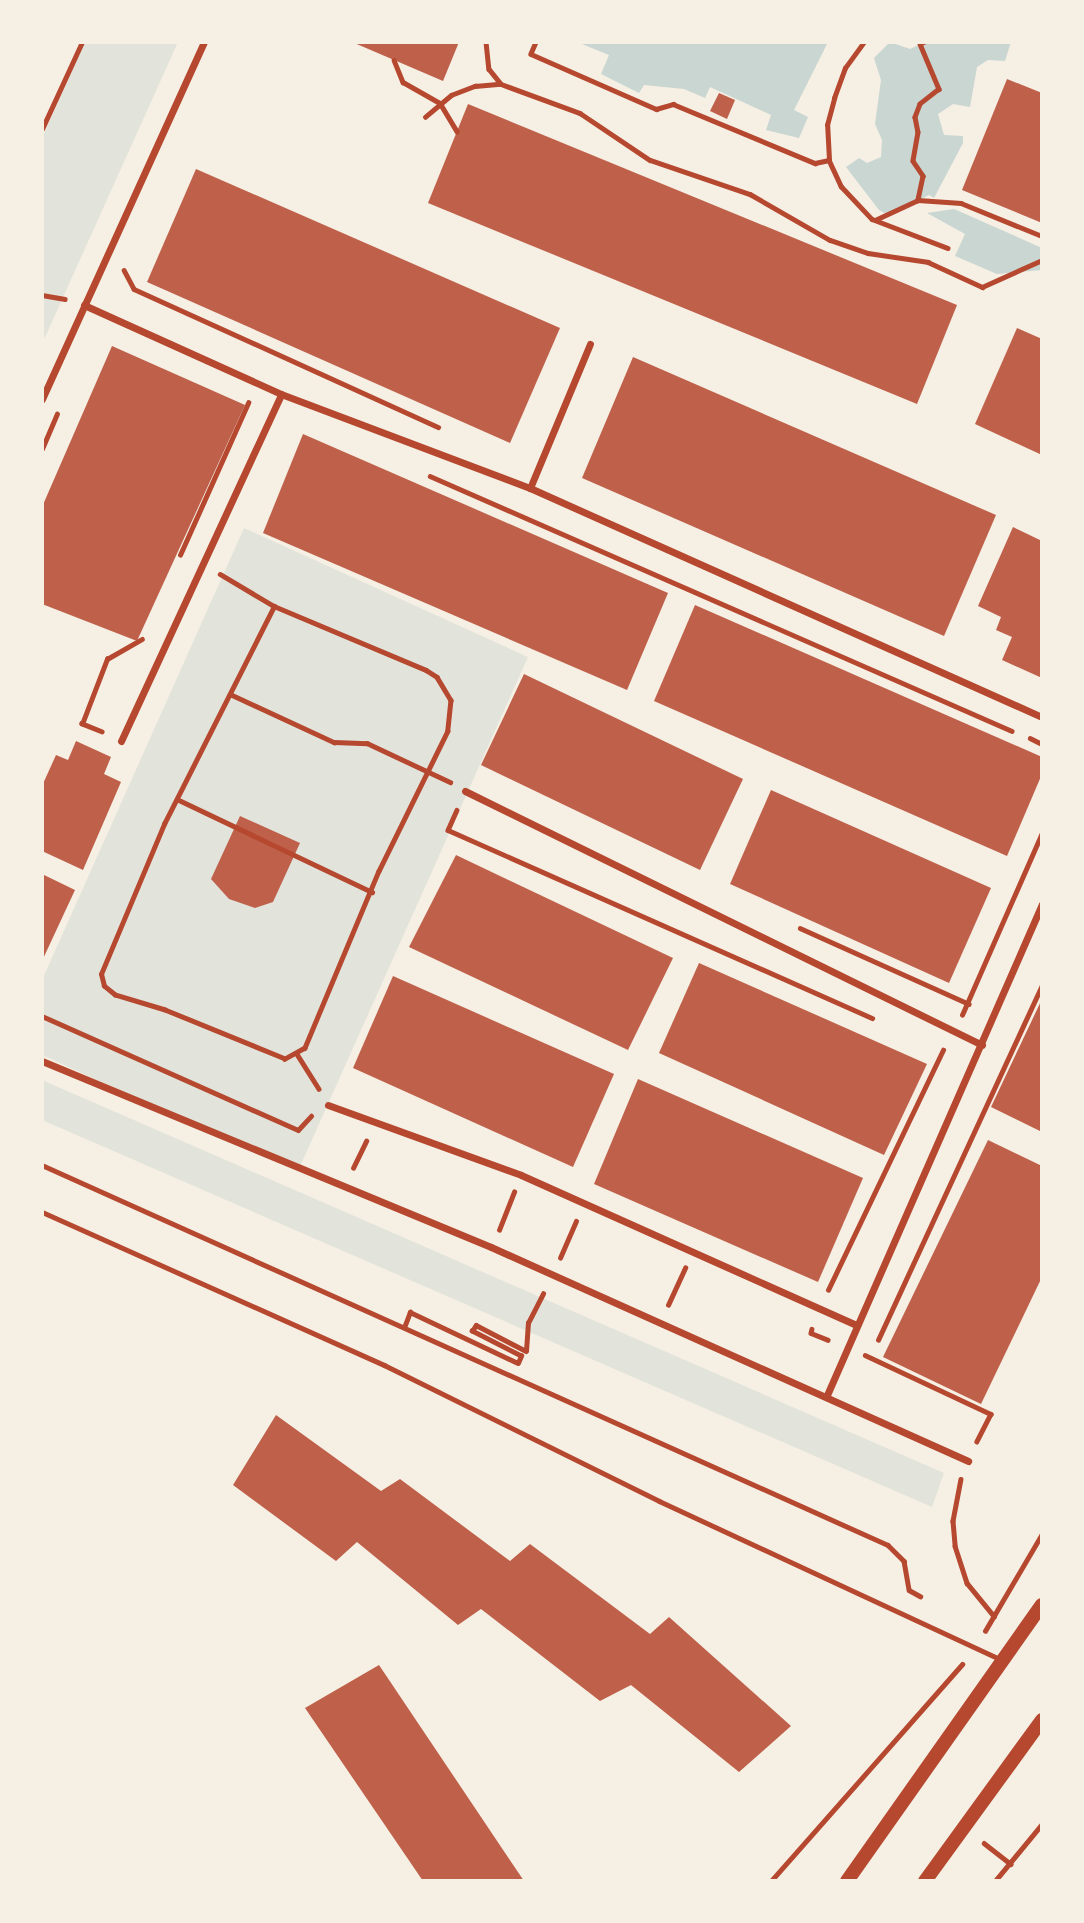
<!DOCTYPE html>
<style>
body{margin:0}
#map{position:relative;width:1084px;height:1923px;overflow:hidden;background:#f6efe4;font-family:"Space Grotesk",sans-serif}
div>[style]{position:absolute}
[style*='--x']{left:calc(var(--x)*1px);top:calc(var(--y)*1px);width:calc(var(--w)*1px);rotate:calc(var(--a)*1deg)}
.green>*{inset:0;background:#e2e4dc}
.water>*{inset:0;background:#c9d6d2}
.building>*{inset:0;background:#bf614a}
.path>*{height:4.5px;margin:-2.25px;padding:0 2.25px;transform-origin:2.25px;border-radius:2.25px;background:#b5482f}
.service>*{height:5px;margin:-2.5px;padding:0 2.5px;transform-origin:2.5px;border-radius:2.5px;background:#b5482f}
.minor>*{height:7px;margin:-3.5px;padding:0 3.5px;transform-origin:3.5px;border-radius:3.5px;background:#b5482f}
.secondary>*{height:14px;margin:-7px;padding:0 7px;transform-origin:7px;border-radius:7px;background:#b5482f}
span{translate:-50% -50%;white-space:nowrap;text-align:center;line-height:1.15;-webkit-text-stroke:5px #f6efe4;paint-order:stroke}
.frame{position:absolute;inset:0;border:44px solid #f6efe4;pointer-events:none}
</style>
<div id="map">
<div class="green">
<i style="clip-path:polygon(85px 42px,178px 42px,42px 344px,42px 138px)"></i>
<i style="clip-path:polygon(244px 528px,528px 657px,298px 1171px,42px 1055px,42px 980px)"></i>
<i style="clip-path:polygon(42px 1080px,944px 1473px,932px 1507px,42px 1120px)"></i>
</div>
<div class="water">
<i style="clip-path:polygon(577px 42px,828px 42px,794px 110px,808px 117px,799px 138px,766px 130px,771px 115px,710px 87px,705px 98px,684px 89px,644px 85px,639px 93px,601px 74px,609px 55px)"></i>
<i style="clip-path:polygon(890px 42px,910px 49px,925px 42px,1011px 42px,1005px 61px,988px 60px,977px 67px,970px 107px,953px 104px,938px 114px,944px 135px,963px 136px,963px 143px,934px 198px,929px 195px,888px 215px,879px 210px,846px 167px,859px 158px,867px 163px,881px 157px,882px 140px,875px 124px,881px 80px,874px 58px)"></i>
<i style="clip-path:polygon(954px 209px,1042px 248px,1042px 270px,997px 274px,955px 256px,965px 234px,927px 213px)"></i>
</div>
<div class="building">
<i style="clip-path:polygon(352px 42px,459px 42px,443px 81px)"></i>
<i style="clip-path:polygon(1007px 79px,1042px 93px,1042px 223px,962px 190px)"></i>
<i style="clip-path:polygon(719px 93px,735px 100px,727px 119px,710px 111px)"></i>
<i style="clip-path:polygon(468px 104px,957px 305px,917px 404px,428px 203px)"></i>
<i style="clip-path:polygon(196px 169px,560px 328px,510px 443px,147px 282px)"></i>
<i style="clip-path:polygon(1017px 328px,1042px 339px,1042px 455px,975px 424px)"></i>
<i style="clip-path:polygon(112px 346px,245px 405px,137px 641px,42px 604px,42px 507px)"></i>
<i style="clip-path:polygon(633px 357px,996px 515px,944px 636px,582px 478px)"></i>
<i style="clip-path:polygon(303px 434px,668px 593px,627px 690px,263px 533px)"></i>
<i style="clip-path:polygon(1013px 527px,1042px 541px,1042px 678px,1002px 660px,1012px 637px,996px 630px,1001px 617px,978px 606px)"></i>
<i style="clip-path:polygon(695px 605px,1042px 757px,1042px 774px,1007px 856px,654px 701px)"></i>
<i style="clip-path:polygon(524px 674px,743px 779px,700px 870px,481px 765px)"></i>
<i style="clip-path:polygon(76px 741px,111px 757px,104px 774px,121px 782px,83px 870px,42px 851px,42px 786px,56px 755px,68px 760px)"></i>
<i style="clip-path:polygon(771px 790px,991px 888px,949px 983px,730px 884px)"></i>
<i style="clip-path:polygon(240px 816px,300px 843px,273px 902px,255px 908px,229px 899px,211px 879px)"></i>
<i style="clip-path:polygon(456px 855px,673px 958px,628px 1050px,409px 947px)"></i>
<i style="clip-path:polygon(42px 874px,75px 890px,42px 961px)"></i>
<i style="clip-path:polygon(699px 963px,927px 1064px,884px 1155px,659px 1053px)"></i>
<i style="clip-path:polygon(393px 976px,614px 1074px,573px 1167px,353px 1068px)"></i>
<i style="clip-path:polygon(1042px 999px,1042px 1132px,991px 1107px)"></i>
<i style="clip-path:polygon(638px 1079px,863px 1178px,818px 1282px,594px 1184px)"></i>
<i style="clip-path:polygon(988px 1140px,1042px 1166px,1042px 1277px,981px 1404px,883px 1357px)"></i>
<i style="clip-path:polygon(276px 1415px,381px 1491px,400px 1479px,510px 1561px,530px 1544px,650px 1634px,669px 1617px,791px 1726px,739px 1772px,631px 1685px,600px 1701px,481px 1609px,458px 1625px,357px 1542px,336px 1561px,233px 1485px)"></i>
<i style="clip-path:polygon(379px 1665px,524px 1881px,423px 1881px,305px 1708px)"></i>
</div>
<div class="path">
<i style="--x:486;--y:42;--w:27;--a:84"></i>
<i style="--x:489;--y:69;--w:19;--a:51"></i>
<i style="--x:501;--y:84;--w:84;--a:20.2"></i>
<i style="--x:580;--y:113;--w:84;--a:33.9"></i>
<i style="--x:650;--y:160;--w:106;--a:18.8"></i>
<i style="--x:750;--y:194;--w:92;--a:29.9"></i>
<i style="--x:830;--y:240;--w:40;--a:18.9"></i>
<i style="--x:868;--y:253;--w:61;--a:8.5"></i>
<i style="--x:928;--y:262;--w:60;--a:24.8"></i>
<i style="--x:982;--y:287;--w:66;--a:-24.2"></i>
<i style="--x:536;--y:42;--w:13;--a:113"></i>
<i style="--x:531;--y:54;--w:137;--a:23.7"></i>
<i style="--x:656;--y:109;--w:18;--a:-16"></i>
<i style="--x:673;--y:104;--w:154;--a:22.6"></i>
<i style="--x:815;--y:163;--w:14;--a:-12"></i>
<i style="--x:829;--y:160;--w:35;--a:-93"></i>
<i style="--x:827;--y:125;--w:28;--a:-75"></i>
<i style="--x:834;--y:98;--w:32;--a:-70"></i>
<i style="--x:845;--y:68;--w:32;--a:-54"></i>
<i style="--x:925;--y:42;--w:5;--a:158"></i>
<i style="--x:920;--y:44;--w:49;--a:67.1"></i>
<i style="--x:939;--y:89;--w:24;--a:142"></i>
<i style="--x:920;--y:104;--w:14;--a:111"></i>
<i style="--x:915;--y:117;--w:15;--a:79"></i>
<i style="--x:918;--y:132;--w:29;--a:100"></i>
<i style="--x:913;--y:161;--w:18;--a:56"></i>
<i style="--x:923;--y:176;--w:25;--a:102"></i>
<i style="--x:918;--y:200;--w:43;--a:4"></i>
<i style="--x:961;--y:203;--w:87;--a:22.2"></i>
<i style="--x:394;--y:60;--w:24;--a:68"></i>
<i style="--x:403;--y:82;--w:43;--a:29.6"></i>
<i style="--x:440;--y:103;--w:33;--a:59"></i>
<i style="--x:425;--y:117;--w:34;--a:-40"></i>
<i style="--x:451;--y:95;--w:26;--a:-21"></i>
<i style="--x:475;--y:86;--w:25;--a:-5"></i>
<i style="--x:42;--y:129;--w:96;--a:-65.3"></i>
<i style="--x:829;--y:160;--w:29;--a:65"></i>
<i style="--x:841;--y:186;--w:45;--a:46.8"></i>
<i style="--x:872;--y:219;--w:81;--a:20.9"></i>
<i style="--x:875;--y:220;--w:47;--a:-24.9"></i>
<i style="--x:124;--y:270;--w:21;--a:62"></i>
<i style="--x:134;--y:289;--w:334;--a:24.4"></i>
<i style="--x:42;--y:295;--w:23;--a:10"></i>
<i style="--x:42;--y:449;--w:38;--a:-67"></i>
<i style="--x:430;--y:476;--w:635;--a:23.66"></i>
<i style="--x:180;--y:555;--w:167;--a:-65.9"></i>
<i style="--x:220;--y:574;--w:63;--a:30.7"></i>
<i style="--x:274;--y:606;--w:165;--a:22.8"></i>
<i style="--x:426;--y:670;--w:13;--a:32"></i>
<i style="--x:437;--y:677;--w:27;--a:59"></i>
<i style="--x:451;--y:700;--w:31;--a:96"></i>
<i style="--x:448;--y:731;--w:156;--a:116.2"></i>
<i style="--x:379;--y:871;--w:192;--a:112.7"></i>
<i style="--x:305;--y:1048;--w:23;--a:151"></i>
<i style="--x:285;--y:1059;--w:130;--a:-157.8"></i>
<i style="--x:165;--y:1010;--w:52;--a:-163.3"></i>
<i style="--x:115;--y:995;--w:14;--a:-141"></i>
<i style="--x:104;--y:986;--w:12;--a:-104"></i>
<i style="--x:101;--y:974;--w:163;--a:-67.2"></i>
<i style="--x:164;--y:824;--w:244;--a:-63.2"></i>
<i style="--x:230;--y:694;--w:115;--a:24.8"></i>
<i style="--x:334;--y:742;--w:33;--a:2"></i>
<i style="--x:367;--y:743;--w:92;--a:25.2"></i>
<i style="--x:102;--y:732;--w:22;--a:-158"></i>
<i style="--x:82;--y:724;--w:70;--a:-69"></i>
<i style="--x:107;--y:659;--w:40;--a:-29.7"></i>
<i style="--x:1030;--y:738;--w:13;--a:27"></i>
<i style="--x:179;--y:800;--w:214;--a:25.5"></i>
<i style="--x:457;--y:810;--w:22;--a:114"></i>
<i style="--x:448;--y:830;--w:464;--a:23.9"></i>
<i style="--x:800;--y:928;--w:185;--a:24.2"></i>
<i style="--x:962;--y:1015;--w:199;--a:-66.3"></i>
<i style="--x:42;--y:1016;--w:280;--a:24"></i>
<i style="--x:298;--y:1130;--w:19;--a:-47"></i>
<i style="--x:297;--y:1054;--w:41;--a:57.8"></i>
<i style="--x:42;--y:1165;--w:927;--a:24.19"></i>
<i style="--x:888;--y:1545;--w:23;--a:45"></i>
<i style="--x:904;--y:1561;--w:29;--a:80"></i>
<i style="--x:909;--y:1590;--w:13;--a:29"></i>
<i style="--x:353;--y:1168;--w:30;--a:-64"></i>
<i style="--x:499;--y:1230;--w:41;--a:-68.5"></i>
<i style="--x:560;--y:1258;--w:40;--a:-66.6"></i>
<i style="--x:828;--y:1290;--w:266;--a:-64.4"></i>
<i style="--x:668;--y:1305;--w:41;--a:-65.3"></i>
<i style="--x:405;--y:1325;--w:14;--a:-69"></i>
<i style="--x:410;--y:1312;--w:119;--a:25.3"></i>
<i style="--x:518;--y:1363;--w:8;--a:-67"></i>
<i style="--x:521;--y:1356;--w:55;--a:-153"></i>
<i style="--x:472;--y:1331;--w:7;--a:-56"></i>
<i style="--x:476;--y:1325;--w:56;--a:27.5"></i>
<i style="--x:526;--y:1351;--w:28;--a:-86"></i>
<i style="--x:528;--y:1323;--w:33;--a:-63"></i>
<i style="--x:812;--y:1329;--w:4;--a:104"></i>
<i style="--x:811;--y:1333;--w:18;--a:22"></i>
<i style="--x:878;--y:1340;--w:391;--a:-65.2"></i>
<i style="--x:865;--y:1355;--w:139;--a:25.1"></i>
<i style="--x:991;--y:1414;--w:31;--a:117"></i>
<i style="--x:961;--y:1479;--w:43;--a:100.8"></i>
<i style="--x:953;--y:1521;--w:25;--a:85"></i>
<i style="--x:955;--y:1546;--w:39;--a:72"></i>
<i style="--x:967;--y:1583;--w:43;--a:50.7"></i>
<i style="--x:985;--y:1631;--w:113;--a:-59.6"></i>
<i style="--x:984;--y:1843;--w:34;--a:38"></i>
<i style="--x:771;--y:1881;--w:289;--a:-48.6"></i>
<i style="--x:995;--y:1881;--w:74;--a:-50.5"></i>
</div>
<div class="service">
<i style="--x:42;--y:1212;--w:375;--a:24.1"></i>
<i style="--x:384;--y:1365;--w:307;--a:26.3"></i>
<i style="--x:659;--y:1501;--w:376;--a:24.9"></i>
</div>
<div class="minor">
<i style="--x:84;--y:305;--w:216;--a:24.3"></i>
<i style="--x:281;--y:394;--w:266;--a:20.7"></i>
<i style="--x:530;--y:488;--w:561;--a:24.1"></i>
<i style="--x:42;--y:399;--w:392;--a:-65.6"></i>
<i style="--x:530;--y:488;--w:156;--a:-67.4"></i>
<i style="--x:121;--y:741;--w:382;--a:-65.2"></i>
<i style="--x:465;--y:791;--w:576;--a:26.16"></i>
<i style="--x:42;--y:1061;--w:486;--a:22.5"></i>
<i style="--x:491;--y:1247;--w:523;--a:24.16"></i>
<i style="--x:328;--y:1105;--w:205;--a:19.9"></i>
<i style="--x:521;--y:1175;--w:368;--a:24.1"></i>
<i style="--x:827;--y:1395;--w:536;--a:-66.35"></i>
</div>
<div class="secondary">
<i style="--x:847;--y:1881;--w:338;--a:-54.8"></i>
<i style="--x:925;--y:1881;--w:199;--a:-54"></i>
</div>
<div class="frame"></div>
</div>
